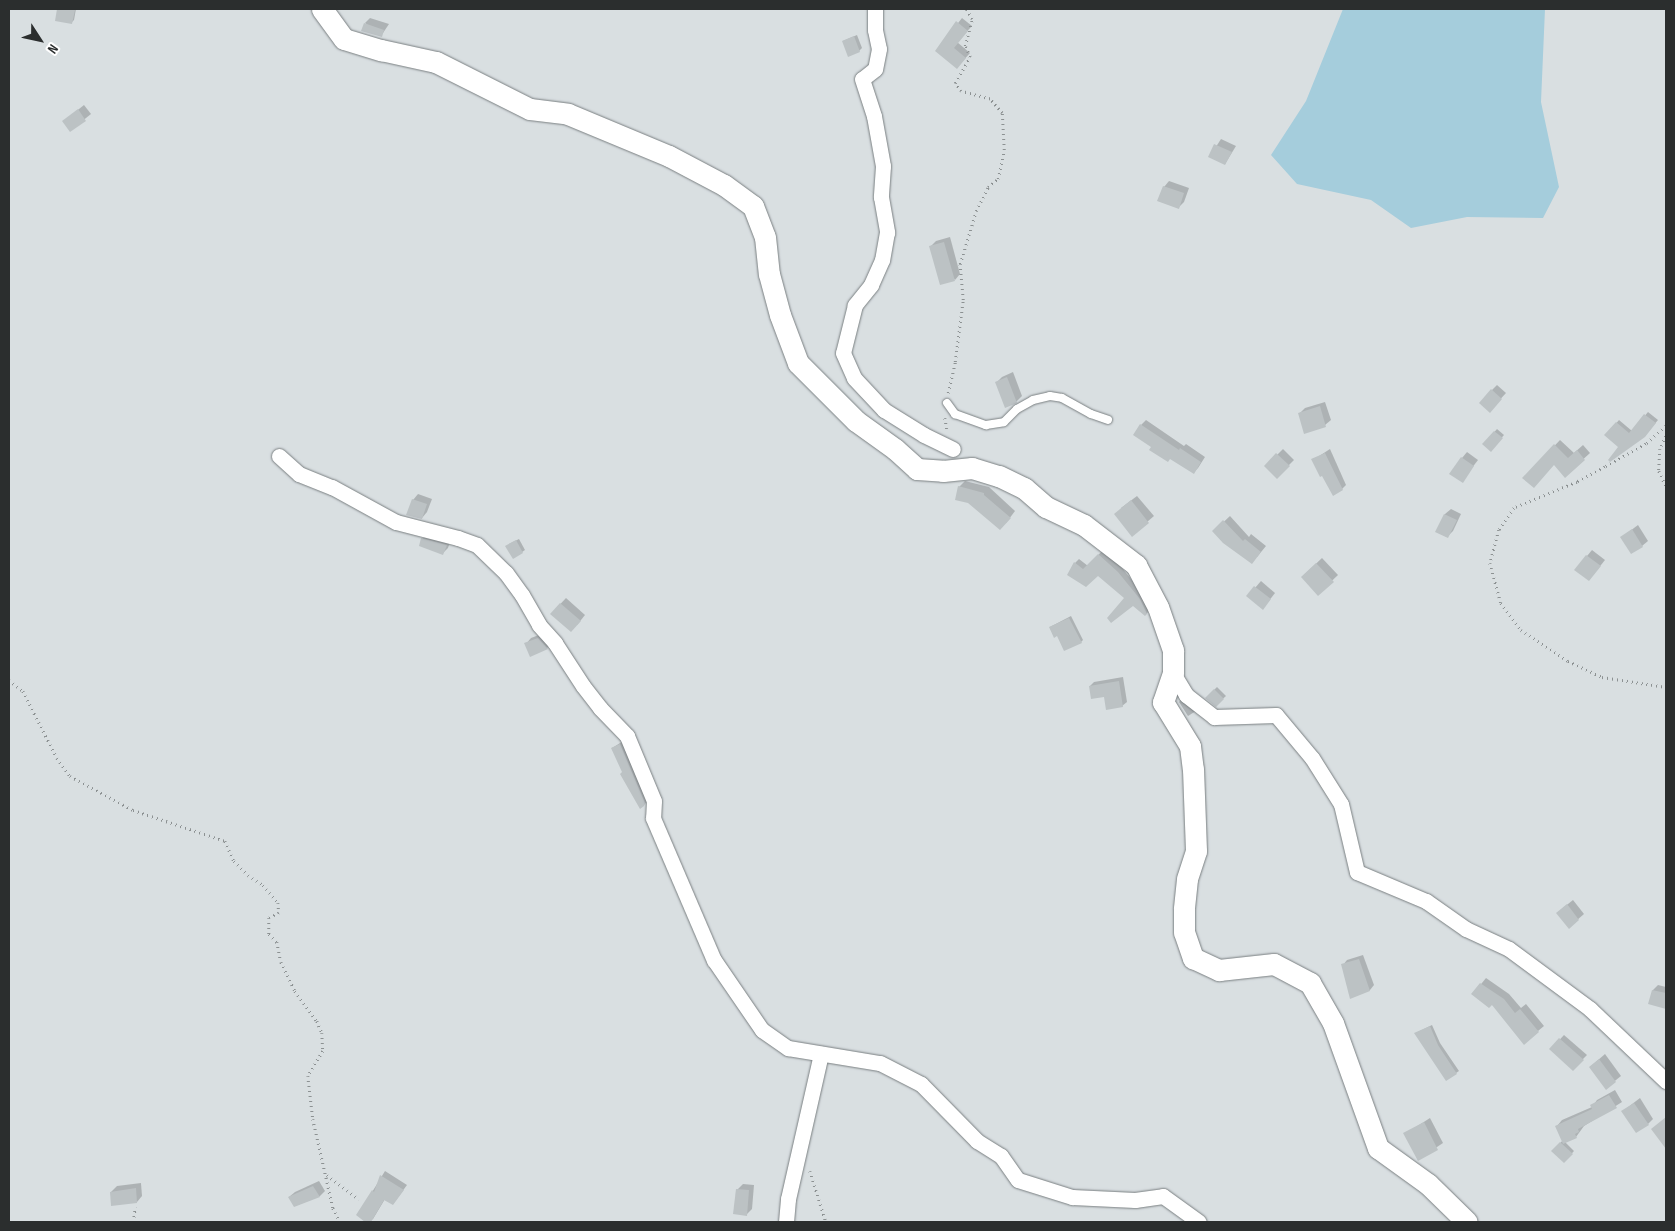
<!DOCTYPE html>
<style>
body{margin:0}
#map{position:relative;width:1675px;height:1231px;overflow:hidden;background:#d9dfe1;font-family:"Sofia Sans Condensed",sans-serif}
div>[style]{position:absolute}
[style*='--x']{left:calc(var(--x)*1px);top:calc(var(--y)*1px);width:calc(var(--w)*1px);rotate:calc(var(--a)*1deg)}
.green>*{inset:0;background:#a5cddc}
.shadow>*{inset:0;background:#0003}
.building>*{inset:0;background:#bcc2c4}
.path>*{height:2.5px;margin-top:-1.25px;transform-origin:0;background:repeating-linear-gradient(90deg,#8c9192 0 1px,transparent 0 5px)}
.roads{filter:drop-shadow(0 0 1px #797f81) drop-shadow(0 0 1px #797f81)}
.lane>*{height:8px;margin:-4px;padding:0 4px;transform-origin:4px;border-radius:4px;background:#fff}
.street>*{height:15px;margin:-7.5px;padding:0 7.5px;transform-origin:7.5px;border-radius:7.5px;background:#fff}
.secondary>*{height:21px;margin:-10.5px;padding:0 10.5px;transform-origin:10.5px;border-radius:10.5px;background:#fff}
span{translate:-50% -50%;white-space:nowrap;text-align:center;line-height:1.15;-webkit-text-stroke:5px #fff;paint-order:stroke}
.frame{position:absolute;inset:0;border:10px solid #2b2e2e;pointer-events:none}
.north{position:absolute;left:15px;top:15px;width:50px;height:50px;-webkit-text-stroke:4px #fff;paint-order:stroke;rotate:125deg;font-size:14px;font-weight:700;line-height:20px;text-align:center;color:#2b2e2e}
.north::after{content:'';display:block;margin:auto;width:18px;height:22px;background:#2b2e2e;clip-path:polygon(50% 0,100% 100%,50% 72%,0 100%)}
</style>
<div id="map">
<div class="green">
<i style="clip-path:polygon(1343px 9px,1545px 9px,1541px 102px,1559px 187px,1543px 218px,1467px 217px,1411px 228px,1371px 200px,1297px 184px,1271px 155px,1306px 101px)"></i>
</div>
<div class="shadow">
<i style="clip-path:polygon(58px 9px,76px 9px,74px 20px,72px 22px,56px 20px)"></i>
<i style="clip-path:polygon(370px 18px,389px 24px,381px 36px,365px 23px)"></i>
<i style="clip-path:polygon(962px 18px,972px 26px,957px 42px,970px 53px,961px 63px,936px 51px)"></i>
<i style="clip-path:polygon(857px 35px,862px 48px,859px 51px,843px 41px)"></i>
<i style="clip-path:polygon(84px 105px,91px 114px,71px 130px,64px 121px)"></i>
<i style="clip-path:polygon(1221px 139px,1236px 146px,1225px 164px,1210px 156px)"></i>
<i style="clip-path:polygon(1169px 181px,1189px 188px,1184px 202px,1179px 207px,1164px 187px)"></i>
<i style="clip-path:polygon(950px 237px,960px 274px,955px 280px,930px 247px,936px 241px)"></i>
<i style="clip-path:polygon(1013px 372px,1022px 396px,1016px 402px,996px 383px,1002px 377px)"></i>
<i style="clip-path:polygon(1497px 385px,1506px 393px,1495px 405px,1492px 390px)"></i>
<i style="clip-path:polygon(1325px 402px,1331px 420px,1325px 425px,1299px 414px,1305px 408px)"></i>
<i style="clip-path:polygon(1648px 412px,1658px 420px,1647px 433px,1606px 435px,1619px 420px,1632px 431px)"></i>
<i style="clip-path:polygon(1146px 420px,1184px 446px,1186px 444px,1205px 457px,1198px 468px,1194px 472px,1141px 425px)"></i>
<i style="clip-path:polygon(1497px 429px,1504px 435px,1491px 450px,1484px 444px)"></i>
<i style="clip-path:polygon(1560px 440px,1574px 453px,1583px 445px,1590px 453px,1565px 476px,1555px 464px,1524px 478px)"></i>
<i style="clip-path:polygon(1283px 449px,1294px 460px,1277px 477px,1266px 466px)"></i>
<i style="clip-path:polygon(1330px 449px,1346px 485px,1342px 489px,1313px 460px)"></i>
<i style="clip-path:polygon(1467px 452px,1478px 460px,1462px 481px,1462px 458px)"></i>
<i style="clip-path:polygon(965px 481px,989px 487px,1015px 511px,1006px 523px,969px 502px,959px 487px)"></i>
<i style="clip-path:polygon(418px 494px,432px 499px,427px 512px,422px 518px,413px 500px)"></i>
<i style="clip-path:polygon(1137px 496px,1154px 516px,1132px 535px,1121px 508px)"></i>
<i style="clip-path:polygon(1451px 509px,1461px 514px,1453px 531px,1447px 537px,1437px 532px,1445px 514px)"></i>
<i style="clip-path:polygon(1230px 516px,1249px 537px,1251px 534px,1266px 546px,1257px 557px,1214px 531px)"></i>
<i style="clip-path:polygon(1638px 525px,1648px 541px,1642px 546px,1622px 537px)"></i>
<i style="clip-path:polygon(428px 533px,451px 539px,448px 548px,443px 553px,422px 539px)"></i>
<i style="clip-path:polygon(519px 539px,525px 550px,522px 552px,509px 544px)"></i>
<i style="clip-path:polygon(1103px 550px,1122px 568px,1144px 595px,1151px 609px,1145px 615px,1098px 574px,1086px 585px,1075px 563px,1079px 559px,1088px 566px)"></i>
<i style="clip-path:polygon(1592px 550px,1605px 560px,1589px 580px,1587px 556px)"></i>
<i style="clip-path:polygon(1322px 558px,1338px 575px,1318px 594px,1302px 577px)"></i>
<i style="clip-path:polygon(1261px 581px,1275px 593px,1268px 602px,1248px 596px)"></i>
<i style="clip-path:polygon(566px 598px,585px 615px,577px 625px,552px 613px)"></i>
<i style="clip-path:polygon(1071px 616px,1083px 640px,1081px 642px,1058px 635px,1050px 627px)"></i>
<i style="clip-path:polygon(544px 633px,553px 643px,547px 648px,526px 644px,531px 638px)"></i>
<i style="clip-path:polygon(1123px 677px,1127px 702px,1122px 706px,1090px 686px,1094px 682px)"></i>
<i style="clip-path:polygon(1217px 687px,1226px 696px,1216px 705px,1206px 698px)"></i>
<i style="clip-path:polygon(1182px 699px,1196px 711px,1188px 716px,1179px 702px)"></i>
<i style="clip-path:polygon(625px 740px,649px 799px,644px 805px,612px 748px)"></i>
<i style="clip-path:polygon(1573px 900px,1584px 914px,1569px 927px,1563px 908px)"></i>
<i style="clip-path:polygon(1363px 955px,1374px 985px,1370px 990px,1351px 997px,1343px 965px,1347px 960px)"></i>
<i style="clip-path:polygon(1486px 978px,1509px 994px,1521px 1008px,1526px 1004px,1544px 1026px,1538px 1031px,1473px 994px)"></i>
<i style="clip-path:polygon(1658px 985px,1666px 987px,1666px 1008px,1649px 1003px,1653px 990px)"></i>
<i style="clip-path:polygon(1432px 1025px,1440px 1043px,1459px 1071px,1456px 1073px,1416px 1033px)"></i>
<i style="clip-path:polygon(1564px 1035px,1587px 1055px,1573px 1069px,1551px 1049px)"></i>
<i style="clip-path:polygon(1605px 1054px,1621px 1076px,1606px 1088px,1590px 1067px)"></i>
<i style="clip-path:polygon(1615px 1090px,1622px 1102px,1584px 1126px,1576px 1137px,1565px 1142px,1574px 1151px,1564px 1162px,1553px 1151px,1563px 1140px,1557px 1126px,1562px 1120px,1592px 1107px,1597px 1100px)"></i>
<i style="clip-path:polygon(1640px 1098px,1653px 1119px,1648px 1124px,1623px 1111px)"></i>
<i style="clip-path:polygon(1430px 1118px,1443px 1143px,1419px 1159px,1405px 1134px)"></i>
<i style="clip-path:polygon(385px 1171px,407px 1185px,393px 1204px,385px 1199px,373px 1219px,367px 1222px,358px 1215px)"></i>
<i style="clip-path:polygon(319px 1181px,325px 1191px,320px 1196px,295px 1206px,289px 1197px,295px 1192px)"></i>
<i style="clip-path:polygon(141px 1183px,142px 1196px,137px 1202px,111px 1192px,117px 1186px)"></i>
<i style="clip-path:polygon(743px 1184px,754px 1185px,752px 1209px,746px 1215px,737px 1190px)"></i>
</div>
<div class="building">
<i style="clip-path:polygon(57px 9px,75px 10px,72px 24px,55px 21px)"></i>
<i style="clip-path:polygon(956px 21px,968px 31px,954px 48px,966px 58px,957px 69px,935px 51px)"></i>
<i style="clip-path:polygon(364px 23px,384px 30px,382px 37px,361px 31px)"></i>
<i style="clip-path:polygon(854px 36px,860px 52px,848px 57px,842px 41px)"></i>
<i style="clip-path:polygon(78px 109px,86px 121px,70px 132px,62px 121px)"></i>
<i style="clip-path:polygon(1214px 144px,1232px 152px,1225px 165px,1208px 157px)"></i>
<i style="clip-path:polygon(1163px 186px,1184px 193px,1179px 209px,1157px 201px)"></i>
<i style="clip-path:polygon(944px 242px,955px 281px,940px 285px,929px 246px)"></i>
<i style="clip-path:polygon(1007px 377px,1017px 403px,1005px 408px,995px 382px)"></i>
<i style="clip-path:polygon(1491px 389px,1502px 399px,1490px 413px,1479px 403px)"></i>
<i style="clip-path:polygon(1320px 406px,1326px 427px,1304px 434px,1298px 413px)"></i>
<i style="clip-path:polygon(1644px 414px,1656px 423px,1645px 437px,1610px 462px,1608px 460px,1618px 447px,1604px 435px,1616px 422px,1629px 433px)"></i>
<i style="clip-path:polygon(1140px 424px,1179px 450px,1180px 448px,1201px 462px,1194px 474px,1170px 459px,1168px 462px,1149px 450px,1151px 447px,1133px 435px)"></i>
<i style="clip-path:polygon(1494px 431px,1503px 438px,1491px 452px,1482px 444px)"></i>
<i style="clip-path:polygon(1554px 444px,1568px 458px,1577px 450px,1585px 460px,1565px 478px,1554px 465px,1534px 488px,1522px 478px)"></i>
<i style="clip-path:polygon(1276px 453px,1290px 466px,1277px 479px,1264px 466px)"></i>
<i style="clip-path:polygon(1325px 453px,1343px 490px,1333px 496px,1322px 476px,1320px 477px,1311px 459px)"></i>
<i style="clip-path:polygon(1461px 457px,1474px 466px,1463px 483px,1449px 474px)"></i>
<i style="clip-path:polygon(958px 486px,984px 493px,984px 495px,1011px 518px,1000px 530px,968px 503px,955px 500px)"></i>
<i style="clip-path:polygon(412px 499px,427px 504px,422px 519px,406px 515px)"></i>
<i style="clip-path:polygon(1131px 500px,1149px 523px,1132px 537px,1114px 514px)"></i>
<i style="clip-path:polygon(1444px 514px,1457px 520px,1448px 538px,1435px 532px)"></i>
<i style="clip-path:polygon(1223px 520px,1243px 541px,1245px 539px,1261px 552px,1252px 564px,1223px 543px,1212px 531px)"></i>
<i style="clip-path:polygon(1632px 529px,1643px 547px,1631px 554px,1620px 537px)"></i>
<i style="clip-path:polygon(421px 538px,447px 545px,443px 555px,419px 546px)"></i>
<i style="clip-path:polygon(516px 540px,523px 553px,513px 559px,505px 546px)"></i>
<i style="clip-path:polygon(1098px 554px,1118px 572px,1140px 599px,1147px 614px,1145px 616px,1133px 606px,1111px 623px,1107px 618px,1124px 598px,1098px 576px,1086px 587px,1067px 575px,1074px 562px,1083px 569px)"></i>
<i style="clip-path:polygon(1586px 555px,1601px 566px,1589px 581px,1574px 570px)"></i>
<i style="clip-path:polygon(1316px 563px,1334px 582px,1318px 596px,1301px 577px)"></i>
<i style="clip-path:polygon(1254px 586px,1271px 599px,1263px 610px,1246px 596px)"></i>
<i style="clip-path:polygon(560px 603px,581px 621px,571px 632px,550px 614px)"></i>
<i style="clip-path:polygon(1069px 618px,1082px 643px,1064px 651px,1057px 636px,1054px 638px,1049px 627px)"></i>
<i style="clip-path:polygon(538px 638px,548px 649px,530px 657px,524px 643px)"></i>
<i style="clip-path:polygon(1119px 681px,1123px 707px,1106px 710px,1104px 697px,1091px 699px,1089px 686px)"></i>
<i style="clip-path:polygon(1214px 689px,1224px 699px,1216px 707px,1205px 698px)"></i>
<i style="clip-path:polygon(620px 744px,645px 803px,644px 806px,640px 809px,620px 774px,622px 772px,611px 748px)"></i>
<i style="clip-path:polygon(1567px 904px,1579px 920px,1569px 929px,1556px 913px)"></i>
<i style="clip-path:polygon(1359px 959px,1370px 991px,1350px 999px,1341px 964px)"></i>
<i style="clip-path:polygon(1480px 983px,1504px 999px,1515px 1013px,1520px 1009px,1539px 1032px,1524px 1045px,1492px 1005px,1489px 1008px,1471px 994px)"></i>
<i style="clip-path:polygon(1652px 990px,1666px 993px,1666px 1009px,1648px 1004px)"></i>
<i style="clip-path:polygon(1430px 1026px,1438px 1045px,1457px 1074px,1446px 1081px,1414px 1033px)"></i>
<i style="clip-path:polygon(1559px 1038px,1584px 1060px,1573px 1071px,1549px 1049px)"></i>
<i style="clip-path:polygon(1599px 1059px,1616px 1082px,1606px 1090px,1589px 1067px)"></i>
<i style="clip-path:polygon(1609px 1095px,1617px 1108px,1578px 1129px,1579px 1132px,1575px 1134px,1577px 1138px,1563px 1144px,1555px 1126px,1592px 1109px,1590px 1105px)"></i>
<i style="clip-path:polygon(1634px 1103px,1649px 1125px,1636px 1133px,1621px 1111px)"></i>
<i style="clip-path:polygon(1666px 1117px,1666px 1149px,1651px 1129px)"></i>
<i style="clip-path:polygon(1424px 1122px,1438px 1150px,1418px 1161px,1403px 1133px)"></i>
<i style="clip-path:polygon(1560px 1142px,1573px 1154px,1564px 1163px,1551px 1151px)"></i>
<i style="clip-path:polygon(380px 1175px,404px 1190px,393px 1205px,384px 1200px,371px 1222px,365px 1222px,356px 1215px,372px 1190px,374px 1192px)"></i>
<i style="clip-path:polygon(313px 1186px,320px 1197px,294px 1207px,288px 1197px)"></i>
<i style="clip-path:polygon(136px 1188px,137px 1203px,111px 1206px,110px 1192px)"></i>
<i style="clip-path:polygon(736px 1189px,749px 1190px,747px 1216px,733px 1214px)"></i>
</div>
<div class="path">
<i style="--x:948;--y:393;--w:32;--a:-77"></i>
<i style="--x:955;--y:362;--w:63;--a:-82.6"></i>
<i style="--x:963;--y:300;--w:36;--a:-95"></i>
<i style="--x:960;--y:264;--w:55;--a:-73.2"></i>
<i style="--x:976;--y:211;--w:27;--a:-63"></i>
<i style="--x:988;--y:187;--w:13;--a:-39"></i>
<i style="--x:998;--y:179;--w:30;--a:-78"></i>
<i style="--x:1004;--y:150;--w:37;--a:-93"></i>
<i style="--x:1002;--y:113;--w:18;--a:-131"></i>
<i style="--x:990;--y:99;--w:30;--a:-165"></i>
<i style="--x:961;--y:91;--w:10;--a:-127"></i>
<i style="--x:955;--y:83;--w:30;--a:-60"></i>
<i style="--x:970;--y:57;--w:12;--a:-114"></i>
<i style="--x:965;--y:46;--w:28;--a:-75"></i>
<i style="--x:972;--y:19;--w:12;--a:-121"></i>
<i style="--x:945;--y:418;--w:11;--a:80"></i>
<i style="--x:1666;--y:426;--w:27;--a:138"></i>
<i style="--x:1646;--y:444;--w:47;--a:150.7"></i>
<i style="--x:1605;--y:467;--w:32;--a:152"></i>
<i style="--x:1577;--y:482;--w:68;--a:157.6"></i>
<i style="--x:1514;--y:508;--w:27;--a:124"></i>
<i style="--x:1499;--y:530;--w:34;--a:105"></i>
<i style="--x:1490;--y:563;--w:41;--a:74.6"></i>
<i style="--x:1501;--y:603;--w:34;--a:53"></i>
<i style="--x:1521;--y:630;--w:56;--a:33.4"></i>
<i style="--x:1568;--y:661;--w:38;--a:25"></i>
<i style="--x:1602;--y:677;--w:65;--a:8.9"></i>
<i style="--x:1666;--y:436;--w:14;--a:115"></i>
<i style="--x:1660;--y:449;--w:22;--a:93"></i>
<i style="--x:1659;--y:471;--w:17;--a:65"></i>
<i style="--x:9;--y:680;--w:18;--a:38"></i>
<i style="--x:23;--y:691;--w:75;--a:63.1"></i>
<i style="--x:57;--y:758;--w:22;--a:54"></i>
<i style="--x:70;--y:776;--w:72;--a:28.4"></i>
<i style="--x:133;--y:810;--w:97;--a:18.6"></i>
<i style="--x:225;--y:841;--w:22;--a:66"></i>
<i style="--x:234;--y:861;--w:20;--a:45"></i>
<i style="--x:248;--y:875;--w:18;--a:34"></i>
<i style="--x:263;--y:885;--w:23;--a:50"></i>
<i style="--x:278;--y:903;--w:10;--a:84"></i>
<i style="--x:279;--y:913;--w:11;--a:153"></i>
<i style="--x:269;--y:918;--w:16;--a:90"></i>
<i style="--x:269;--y:934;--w:11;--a:45"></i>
<i style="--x:277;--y:942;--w:20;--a:79"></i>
<i style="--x:281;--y:962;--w:32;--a:64"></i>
<i style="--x:295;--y:991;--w:37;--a:54"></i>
<i style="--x:317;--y:1021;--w:13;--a:67"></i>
<i style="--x:322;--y:1033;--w:18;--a:87"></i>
<i style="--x:323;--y:1051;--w:29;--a:121"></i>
<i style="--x:308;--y:1076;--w:43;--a:83.4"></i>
<i style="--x:313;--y:1119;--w:91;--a:77.3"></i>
<i style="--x:333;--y:1208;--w:16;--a:63"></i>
<i style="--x:810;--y:1171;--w:53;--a:72.6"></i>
<i style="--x:327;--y:1175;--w:40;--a:37"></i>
<i style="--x:133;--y:1222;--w:15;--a:-82"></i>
</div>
<div class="roads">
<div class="lane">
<i style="--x:947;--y:403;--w:14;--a:54"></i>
<i style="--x:955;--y:414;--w:33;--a:20"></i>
<i style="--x:986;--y:425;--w:18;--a:-9"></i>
<i style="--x:1004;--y:422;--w:18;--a:-45"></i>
<i style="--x:1017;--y:409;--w:18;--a:-29"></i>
<i style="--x:1033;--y:400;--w:17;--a:-13"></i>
<i style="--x:1050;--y:396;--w:12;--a:9"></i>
<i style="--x:1062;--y:398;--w:33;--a:29"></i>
<i style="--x:1091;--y:414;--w:18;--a:19"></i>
</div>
<div class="street">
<i style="--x:875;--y:9;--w:21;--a:90"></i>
<i style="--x:875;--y:30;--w:19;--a:78"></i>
<i style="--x:879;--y:49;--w:20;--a:101"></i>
<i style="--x:875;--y:69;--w:16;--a:142"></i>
<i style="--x:862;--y:79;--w:39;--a:72"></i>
<i style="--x:874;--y:116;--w:51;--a:79.8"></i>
<i style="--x:883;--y:166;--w:31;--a:94"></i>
<i style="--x:881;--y:197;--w:36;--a:80"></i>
<i style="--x:887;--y:232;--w:28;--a:100"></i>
<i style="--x:882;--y:260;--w:27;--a:114"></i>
<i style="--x:871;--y:285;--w:26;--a:129"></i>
<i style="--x:855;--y:305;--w:49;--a:104"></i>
<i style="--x:843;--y:353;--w:27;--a:66"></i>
<i style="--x:854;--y:378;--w:44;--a:46.8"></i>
<i style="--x:884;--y:410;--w:47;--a:32"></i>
<i style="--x:924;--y:435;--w:32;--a:26"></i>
<i style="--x:279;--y:456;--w:27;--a:42"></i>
<i style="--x:299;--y:474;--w:35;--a:22"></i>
<i style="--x:332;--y:487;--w:73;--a:28.7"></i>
<i style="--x:396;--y:522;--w:64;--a:14.5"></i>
<i style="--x:458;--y:538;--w:20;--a:20"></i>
<i style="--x:477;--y:545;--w:40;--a:44"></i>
<i style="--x:506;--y:573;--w:27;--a:54"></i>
<i style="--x:522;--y:595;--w:34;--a:60"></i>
<i style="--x:539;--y:625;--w:24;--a:48"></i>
<i style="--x:555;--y:643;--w:51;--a:56.9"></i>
<i style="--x:583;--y:686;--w:28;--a:52"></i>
<i style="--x:600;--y:708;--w:39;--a:46"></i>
<i style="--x:627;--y:736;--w:70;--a:67.4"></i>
<i style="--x:654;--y:801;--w:17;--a:93"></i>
<i style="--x:653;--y:818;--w:155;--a:66.8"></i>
<i style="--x:714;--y:960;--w:85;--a:55.6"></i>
<i style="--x:762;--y:1030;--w:32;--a:35"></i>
<i style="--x:788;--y:1048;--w:93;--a:9.3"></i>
<i style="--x:880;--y:1063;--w:46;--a:27.1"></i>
<i style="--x:921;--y:1084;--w:80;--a:45.5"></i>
<i style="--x:977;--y:1141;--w:28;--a:32"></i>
<i style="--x:1001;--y:1156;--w:29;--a:55"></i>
<i style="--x:1018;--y:1180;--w:57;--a:17.5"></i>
<i style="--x:1072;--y:1197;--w:63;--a:2.7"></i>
<i style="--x:1135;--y:1200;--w:28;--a:-8"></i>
<i style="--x:1163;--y:1196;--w:44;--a:35.8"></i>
<i style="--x:1173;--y:673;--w:26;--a:59"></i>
<i style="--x:1186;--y:695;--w:36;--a:38"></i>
<i style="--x:1214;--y:717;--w:62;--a:-1.8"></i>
<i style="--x:1276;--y:715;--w:56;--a:50.1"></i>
<i style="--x:1312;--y:758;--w:54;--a:57.8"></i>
<i style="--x:1341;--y:804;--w:70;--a:76.8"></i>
<i style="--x:1357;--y:872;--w:75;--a:22.8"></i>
<i style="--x:1426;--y:901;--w:49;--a:35"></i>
<i style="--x:1466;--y:929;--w:47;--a:24.9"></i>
<i style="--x:1509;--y:949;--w:101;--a:36.5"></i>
<i style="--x:1590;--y:1009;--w:105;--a:43.5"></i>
<i style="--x:786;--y:1222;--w:23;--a:-85"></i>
<i style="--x:788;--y:1199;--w:149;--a:-77.2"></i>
</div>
<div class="secondary">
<i style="--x:322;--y:9;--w:37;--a:54"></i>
<i style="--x:344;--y:39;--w:39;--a:17"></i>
<i style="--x:381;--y:50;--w:56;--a:12.3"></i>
<i style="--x:436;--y:62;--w:105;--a:26.6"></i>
<i style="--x:530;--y:109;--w:38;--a:7"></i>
<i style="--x:568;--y:114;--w:109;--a:22.6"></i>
<i style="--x:669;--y:156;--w:62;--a:27.8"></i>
<i style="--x:724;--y:185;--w:36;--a:36"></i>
<i style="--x:753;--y:206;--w:33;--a:69"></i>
<i style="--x:765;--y:237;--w:37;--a:84"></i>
<i style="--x:769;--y:274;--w:42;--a:75"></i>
<i style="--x:780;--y:315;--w:51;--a:69.4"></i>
<i style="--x:798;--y:363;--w:82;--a:45"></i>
<i style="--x:856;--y:421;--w:48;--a:35.7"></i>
<i style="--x:895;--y:449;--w:30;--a:42"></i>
<i style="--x:917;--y:469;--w:26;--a:4"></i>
<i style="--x:943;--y:471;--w:29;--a:-6"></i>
<i style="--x:972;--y:468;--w:28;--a:17"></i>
<i style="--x:999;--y:476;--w:28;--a:26"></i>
<i style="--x:1024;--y:488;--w:29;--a:41"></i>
<i style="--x:1046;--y:507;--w:42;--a:25.3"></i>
<i style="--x:1084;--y:525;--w:66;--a:37.6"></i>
<i style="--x:1136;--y:565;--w:47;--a:62.4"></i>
<i style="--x:1158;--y:607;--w:46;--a:70.8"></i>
<i style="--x:1173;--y:650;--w:23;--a:90"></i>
<i style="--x:1173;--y:673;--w:31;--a:109"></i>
<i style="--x:1163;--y:702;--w:52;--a:58.5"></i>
<i style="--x:1190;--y:746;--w:23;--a:83"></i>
<i style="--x:1193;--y:769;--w:82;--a:87.9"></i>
<i style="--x:1196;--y:851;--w:29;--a:108"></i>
<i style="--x:1187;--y:879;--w:30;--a:96"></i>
<i style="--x:1184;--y:909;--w:23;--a:90"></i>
<i style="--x:1184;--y:932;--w:28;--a:71"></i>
<i style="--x:1193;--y:958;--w:29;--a:25"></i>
<i style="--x:1219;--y:970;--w:55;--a:-6.2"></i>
<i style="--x:1274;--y:964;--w:41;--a:27.8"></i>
<i style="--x:1310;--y:983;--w:46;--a:60.1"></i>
<i style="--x:1333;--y:1023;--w:133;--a:70.2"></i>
<i style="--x:1378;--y:1148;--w:62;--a:35.8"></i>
<i style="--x:1428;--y:1184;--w:54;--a:44.3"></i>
</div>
</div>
<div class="frame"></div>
<div class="north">N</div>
</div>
